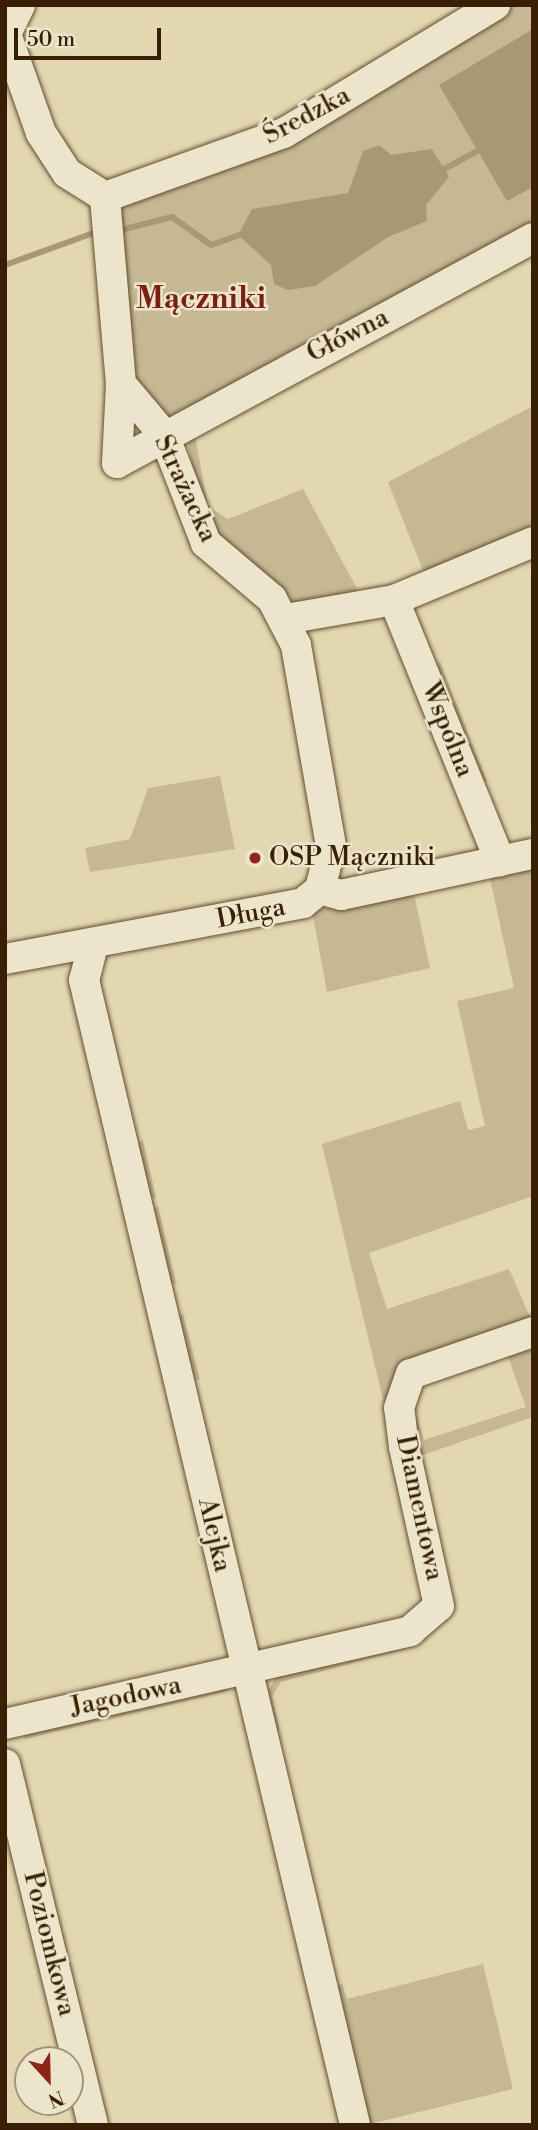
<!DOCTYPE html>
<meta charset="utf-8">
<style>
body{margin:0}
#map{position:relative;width:538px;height:2130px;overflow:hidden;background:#e2d7b0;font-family:"Libre Bodoni",serif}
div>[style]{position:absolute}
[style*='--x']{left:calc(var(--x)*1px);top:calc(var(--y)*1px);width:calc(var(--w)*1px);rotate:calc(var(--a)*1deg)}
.green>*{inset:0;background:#c5b893}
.water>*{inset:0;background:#a99876}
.stream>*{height:6px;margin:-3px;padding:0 3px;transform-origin:3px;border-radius:3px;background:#a99876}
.roads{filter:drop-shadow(0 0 2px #634d30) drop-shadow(0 0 2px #634d30)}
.minor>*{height:30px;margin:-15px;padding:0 15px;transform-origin:15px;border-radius:15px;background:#ece5cc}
.dots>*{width:19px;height:19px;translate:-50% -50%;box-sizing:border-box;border:4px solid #ece5cc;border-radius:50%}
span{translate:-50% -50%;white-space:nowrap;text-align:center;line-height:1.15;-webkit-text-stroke:5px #ece5cc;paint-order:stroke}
.street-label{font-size:26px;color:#391f05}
.poi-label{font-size:26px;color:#391f05}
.left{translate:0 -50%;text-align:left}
.quarter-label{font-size:30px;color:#7a1f14;font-weight:700}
.frame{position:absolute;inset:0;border:7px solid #391f05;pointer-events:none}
.north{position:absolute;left:14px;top:2046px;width:70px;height:70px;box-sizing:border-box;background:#ece5cc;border:2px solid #a4967c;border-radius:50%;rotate:158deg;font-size:19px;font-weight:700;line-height:28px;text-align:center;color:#391f05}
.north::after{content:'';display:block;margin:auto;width:24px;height:32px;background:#8f2418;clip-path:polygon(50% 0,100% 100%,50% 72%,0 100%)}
.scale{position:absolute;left:14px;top:28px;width:147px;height:32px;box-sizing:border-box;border:4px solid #391f05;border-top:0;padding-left:9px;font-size:21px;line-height:24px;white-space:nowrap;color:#391f05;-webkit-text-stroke:5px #ece5cc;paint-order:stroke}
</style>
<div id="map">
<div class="green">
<i style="clip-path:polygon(510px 5px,533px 5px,533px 229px,169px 419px,135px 387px,119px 214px,130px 198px,385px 84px)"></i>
<i style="clip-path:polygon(533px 406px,533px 535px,424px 573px,388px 482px)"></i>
<i style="clip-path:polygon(194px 431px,208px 506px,228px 519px,303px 489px,361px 596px,297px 604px,230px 551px,202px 508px,188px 444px)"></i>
<i style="clip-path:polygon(440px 662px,487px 781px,480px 784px,434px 665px)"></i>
<i style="clip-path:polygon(220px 776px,235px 849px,90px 872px,85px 848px,130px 839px,148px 788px)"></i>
<i style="clip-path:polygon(533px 867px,533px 1196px,369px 1253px,387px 1309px,509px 1269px,533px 1324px,399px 1369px,395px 1450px,322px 1144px,460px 1101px,468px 1130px,485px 1126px,457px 1001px,514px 988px,489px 874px)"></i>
<i style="clip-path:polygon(413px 889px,430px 968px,327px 992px,312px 911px)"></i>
<i style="clip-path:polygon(143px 1140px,156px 1198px,147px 1198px,135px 1144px)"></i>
<i style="clip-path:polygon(158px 1206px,176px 1283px,169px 1284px,150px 1210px)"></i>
<i style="clip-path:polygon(183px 1314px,200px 1379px,190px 1381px,173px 1317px)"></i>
<i style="clip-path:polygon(533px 1339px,533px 1417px,414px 1458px,406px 1406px,423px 1382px,413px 1405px,424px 1440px,526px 1407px,507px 1354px)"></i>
<i style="clip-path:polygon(404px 1640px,406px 1649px,281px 1682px,272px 1697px,280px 1730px,273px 1731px,266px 1697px,276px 1675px)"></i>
<i style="clip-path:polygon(234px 1683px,225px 1692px,24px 1739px,26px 1731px)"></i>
<i style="clip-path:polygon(483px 1964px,513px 2089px,366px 2125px,332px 1988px,342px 1984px,347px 1999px)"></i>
</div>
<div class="water">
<i style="clip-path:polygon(533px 29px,533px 187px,507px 201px,439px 85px)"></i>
<i style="clip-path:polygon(379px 145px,391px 155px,432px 149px,449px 177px,426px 205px,427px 221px,388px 237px,315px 286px,288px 290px,274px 284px,271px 265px,238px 235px,252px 209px,348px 193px,363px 151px)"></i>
</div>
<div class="stream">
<i style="--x:439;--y:172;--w:46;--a:-28.8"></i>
<i style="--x:125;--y:229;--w:49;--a:-14.3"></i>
<i style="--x:172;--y:217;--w:48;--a:35.7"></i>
<i style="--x:211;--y:245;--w:37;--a:-19"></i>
<i style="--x:5;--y:265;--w:97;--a:-19.9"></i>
</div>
<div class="roads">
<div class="minor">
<i style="--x:105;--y:197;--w:190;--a:-19.7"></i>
<i style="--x:284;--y:133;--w:247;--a:-31.2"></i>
<i style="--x:117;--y:463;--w:473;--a:-28.4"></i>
<i style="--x:117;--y:463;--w:79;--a:-87.1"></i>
<i style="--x:394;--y:600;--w:282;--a:67.9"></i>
<i style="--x:286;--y:619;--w:110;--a:-10"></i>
<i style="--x:394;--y:600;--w:151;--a:-22.6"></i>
<i style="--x:320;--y:889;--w:22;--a:16"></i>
<i style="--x:341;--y:895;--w:196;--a:-12.1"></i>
<i style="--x:93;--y:945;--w:36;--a:104"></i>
<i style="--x:84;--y:980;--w:1177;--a:76.68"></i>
<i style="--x:5;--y:959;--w:303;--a:-10.6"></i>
<i style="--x:303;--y:903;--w:22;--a:-39"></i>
<i style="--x:320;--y:889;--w:44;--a:-75.7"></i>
<i style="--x:331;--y:846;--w:204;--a:-99.9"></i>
<i style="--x:296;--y:645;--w:52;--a:-117.6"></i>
<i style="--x:272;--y:599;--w:87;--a:-139.7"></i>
<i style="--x:206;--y:543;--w:116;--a:-111.3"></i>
<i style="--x:164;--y:435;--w:67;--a:-130.1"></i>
<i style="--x:121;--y:384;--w:188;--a:-94.9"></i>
<i style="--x:105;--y:197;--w:45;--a:-147.7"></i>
<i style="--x:67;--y:173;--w:48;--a:-123"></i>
<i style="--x:41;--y:133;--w:105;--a:-109.5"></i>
<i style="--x:6;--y:34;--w:32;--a:-64"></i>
<i style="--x:5;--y:1724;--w:416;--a:-12.9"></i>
<i style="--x:410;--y:1631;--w:38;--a:-41"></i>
<i style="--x:439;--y:1606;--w:163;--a:-102.4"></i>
<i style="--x:404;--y:1447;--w:39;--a:-97"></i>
<i style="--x:399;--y:1408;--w:36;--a:-71"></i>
<i style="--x:411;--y:1374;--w:129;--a:-19"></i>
<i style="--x:5;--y:1764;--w:372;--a:76.3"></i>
</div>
</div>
<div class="dots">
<i style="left:255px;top:858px;background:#8f2418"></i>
</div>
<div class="street-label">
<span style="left:307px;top:116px;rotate:-28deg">Średzka</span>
<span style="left:348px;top:336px;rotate:-27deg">Główna</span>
<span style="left:185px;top:489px;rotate:65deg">Strażacka</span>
<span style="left:447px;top:730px;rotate:68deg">Wspólna</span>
<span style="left:251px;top:914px;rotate:-11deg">Długa</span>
<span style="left:419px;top:1508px;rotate:78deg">Diamentowa</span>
<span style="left:214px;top:1535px;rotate:77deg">Alejka</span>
<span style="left:126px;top:1697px;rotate:-12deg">Jagodowa</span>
<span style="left:49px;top:1944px;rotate:76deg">Poziomkowa</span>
</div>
<div class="poi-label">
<span class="left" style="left:269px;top:858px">OSP Mączniki</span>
</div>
<div class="quarter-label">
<span style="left:201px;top:299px">Mączniki</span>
</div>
<div class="frame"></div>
<div class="north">N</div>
<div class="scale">50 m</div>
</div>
